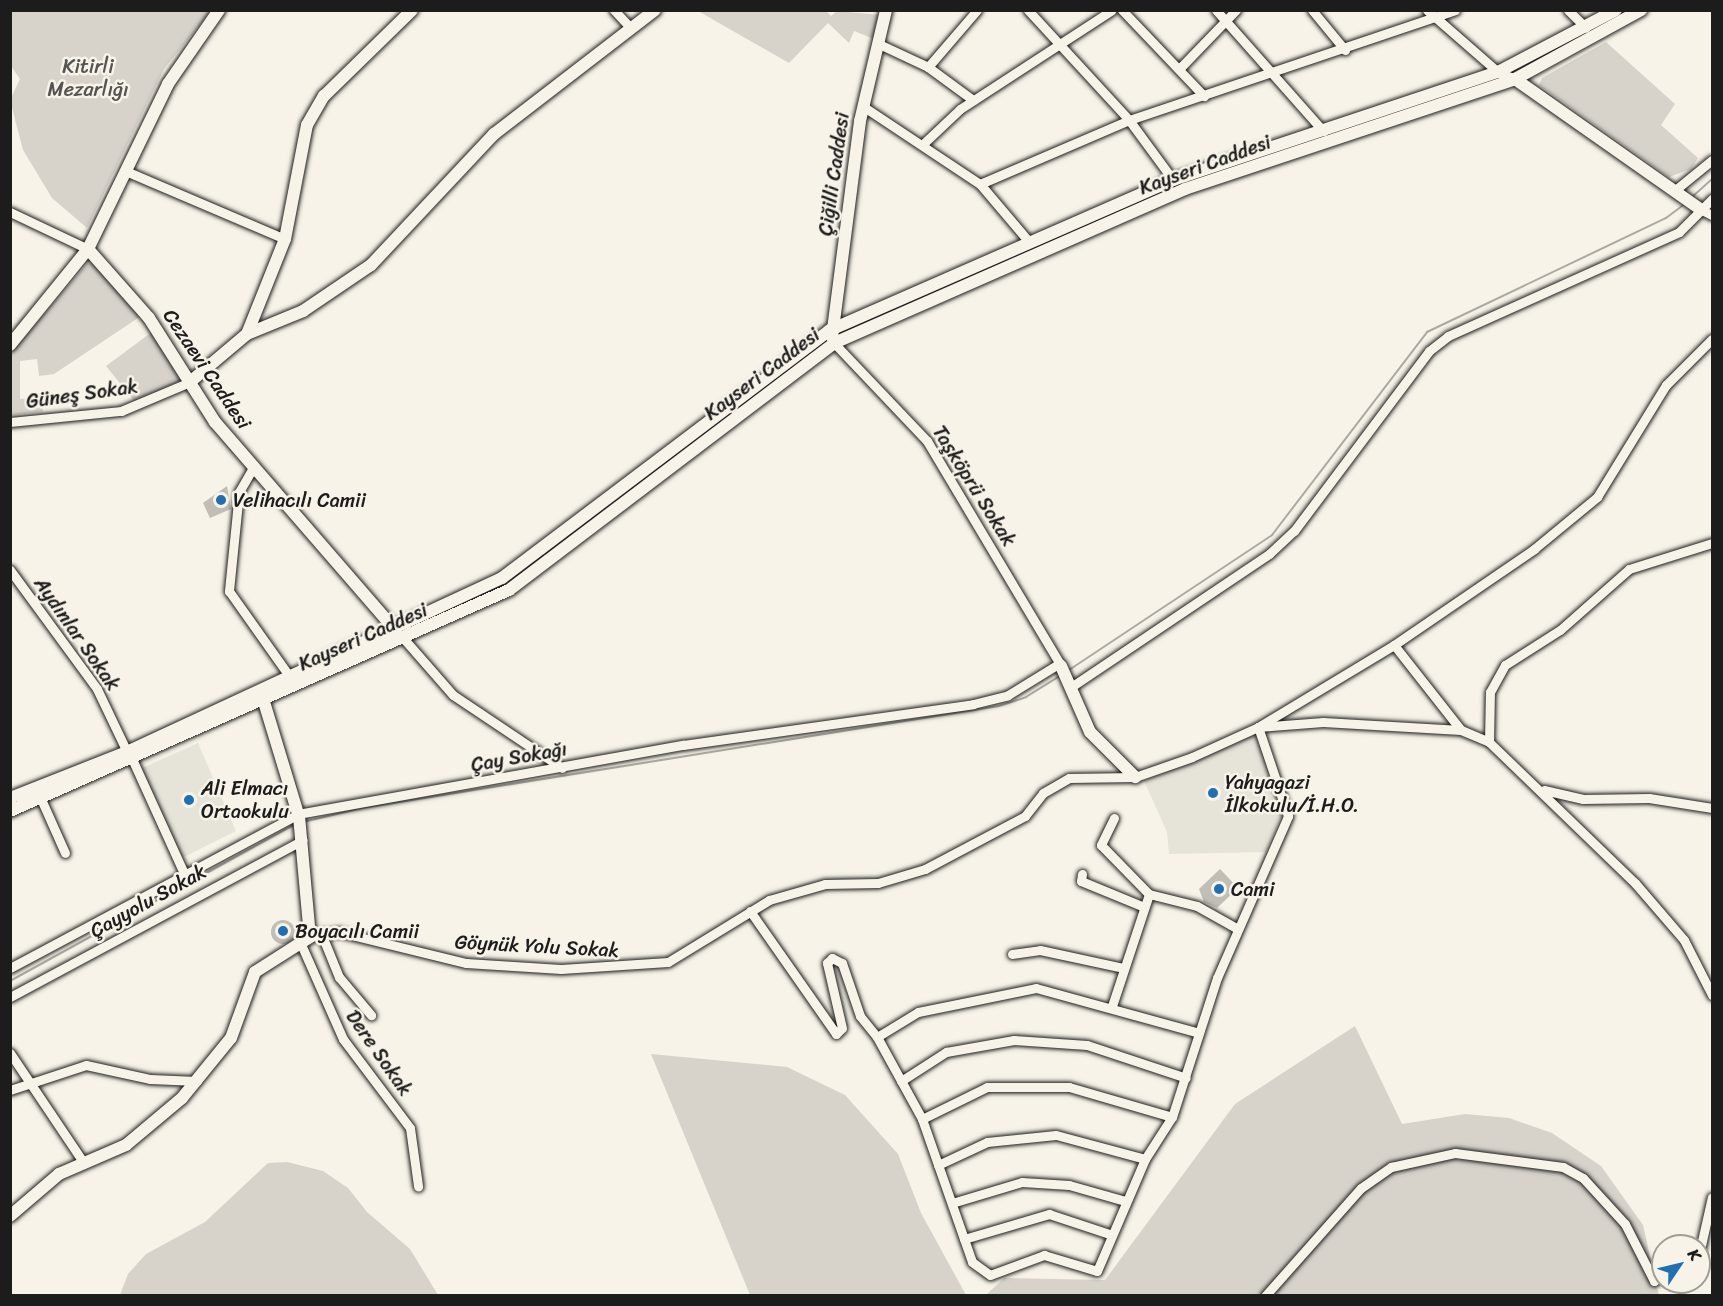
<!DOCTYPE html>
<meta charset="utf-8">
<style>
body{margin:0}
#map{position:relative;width:1723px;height:1306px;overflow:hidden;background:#f7f3e8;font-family:Sriracha,sans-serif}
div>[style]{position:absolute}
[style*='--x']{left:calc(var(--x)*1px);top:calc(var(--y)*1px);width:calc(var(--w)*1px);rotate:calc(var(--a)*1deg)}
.built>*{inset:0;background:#e6e3d9}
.green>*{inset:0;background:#d7d3cb}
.stream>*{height:2px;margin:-1px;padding:0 1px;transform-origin:1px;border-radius:1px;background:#aca9a2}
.building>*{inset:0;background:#c0beb5}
.round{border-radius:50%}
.roads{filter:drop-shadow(0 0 2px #1c1c1c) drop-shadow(0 0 2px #1c1c1c)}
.street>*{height:9px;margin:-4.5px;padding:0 4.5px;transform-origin:4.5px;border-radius:4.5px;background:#f7f3e8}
.secondary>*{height:12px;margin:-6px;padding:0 6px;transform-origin:6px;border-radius:6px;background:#f7f3e8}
.dots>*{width:16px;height:16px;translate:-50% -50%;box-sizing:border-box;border:3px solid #f7f3e8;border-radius:50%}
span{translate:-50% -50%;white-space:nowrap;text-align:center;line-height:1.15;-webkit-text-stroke:5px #f7f3e8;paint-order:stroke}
.park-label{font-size:20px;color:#545351}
.street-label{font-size:20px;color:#1c1c1c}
.poi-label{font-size:20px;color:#1c1c1c}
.left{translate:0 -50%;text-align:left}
.frame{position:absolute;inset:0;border:12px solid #1c1c1c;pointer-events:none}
.north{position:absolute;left:1651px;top:1234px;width:60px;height:60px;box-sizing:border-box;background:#f7f3e8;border:2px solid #9f9d96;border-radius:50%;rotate:55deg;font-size:16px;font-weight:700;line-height:24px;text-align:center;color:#1c1c1c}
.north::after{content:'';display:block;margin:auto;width:21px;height:27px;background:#1f6fb2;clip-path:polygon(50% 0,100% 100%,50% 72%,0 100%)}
</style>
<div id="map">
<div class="built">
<i style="clip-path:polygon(1253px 735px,1262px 742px,1281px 815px,1266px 852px,1169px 854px,1167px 832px,1144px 781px)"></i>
<i style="clip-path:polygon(198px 743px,236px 831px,182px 858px,140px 769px)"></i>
</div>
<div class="green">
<i style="clip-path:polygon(825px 10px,831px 16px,837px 11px,881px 15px,874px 39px,854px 31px,849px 43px,828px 23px,789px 63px,698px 11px)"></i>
<i style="clip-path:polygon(11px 11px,211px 11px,164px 69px,87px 228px,52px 198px,23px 150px,10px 100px,20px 79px,11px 66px)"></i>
<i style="clip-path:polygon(1606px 42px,1675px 104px,1661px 125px,1698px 158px,1691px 169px,1669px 177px,1539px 85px,1542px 78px)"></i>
<i style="clip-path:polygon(94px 262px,141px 316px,54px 374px,39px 376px,37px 359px,20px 361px,20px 399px,41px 397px,43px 412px,11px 415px,10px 354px,87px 264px)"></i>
<i style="clip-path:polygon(152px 332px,182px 380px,135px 402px,106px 366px)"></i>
<i style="clip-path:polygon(1355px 1026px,1402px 1124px,1465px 1114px,1509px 1118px,1552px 1133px,1601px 1166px,1643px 1225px,1659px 1296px,985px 1296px,1004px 1278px,1105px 1280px,1235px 1104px)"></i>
<i style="clip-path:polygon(651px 1054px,787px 1067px,845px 1095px,898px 1154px,921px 1213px,966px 1295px,750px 1295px)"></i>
<i style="clip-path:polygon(287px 1162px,323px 1171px,348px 1188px,367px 1212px,410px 1249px,438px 1295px,120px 1295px,128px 1274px,146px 1254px,205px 1222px,268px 1163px)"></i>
</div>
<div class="stream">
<i style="--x:1692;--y:197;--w:27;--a:-42"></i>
<i style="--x:1069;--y:670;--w:244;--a:-33.6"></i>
<i style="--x:1272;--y:535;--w:255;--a:-52.6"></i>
<i style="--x:1427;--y:332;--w:265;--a:-25.5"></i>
<i style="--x:1666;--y:218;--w:25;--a:-37"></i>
<i style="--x:303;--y:822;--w:61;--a:-13.3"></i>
<i style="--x:362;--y:808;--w:645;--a:-9.1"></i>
<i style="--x:999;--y:706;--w:28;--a:-18"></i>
<i style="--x:1026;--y:697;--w:39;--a:-32"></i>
<i style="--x:10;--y:981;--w:324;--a:-28.8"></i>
</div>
<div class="building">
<i style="clip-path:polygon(227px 486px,231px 509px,210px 518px,203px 503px)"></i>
<i style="clip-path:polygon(1220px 869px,1238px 888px,1217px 908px,1204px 902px,1199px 889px)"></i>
<i class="round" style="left:271px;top:920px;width:24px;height:24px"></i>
</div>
<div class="roads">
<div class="street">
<i style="--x:614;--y:10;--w:23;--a:47"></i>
<i style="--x:1028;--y:10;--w:149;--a:47.4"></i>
<i style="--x:1129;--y:120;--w:74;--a:53.7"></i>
<i style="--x:1122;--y:10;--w:119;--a:46.4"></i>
<i style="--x:1216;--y:10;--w:162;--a:48.5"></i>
<i style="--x:1312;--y:10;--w:52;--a:50.5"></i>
<i style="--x:1427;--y:10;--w:94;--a:41.1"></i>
<i style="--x:1498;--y:72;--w:18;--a:22"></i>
<i style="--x:1568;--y:10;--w:25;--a:45"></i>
<i style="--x:879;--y:44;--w:54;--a:25.1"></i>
<i style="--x:928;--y:67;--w:56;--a:36.3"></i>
<i style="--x:928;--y:67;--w:75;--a:-49.3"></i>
<i style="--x:1180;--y:68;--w:81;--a:-46"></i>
<i style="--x:864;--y:107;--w:139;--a:33.6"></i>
<i style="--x:980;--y:184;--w:77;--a:49.7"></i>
<i style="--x:923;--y:144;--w:51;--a:-43.4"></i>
<i style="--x:960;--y:109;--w:181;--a:-33.1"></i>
<i style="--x:128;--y:172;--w:171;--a:23.1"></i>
<i style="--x:980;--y:184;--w:162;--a:-23.2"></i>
<i style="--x:1129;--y:120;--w:344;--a:-18.6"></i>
<i style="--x:1674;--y:191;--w:49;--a:-39.2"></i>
<i style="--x:1700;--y:209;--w:13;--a:27"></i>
<i style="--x:10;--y:212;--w:86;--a:25.4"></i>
<i style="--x:834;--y:343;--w:135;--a:46.5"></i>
<i style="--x:927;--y:441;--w:262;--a:59.2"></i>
<i style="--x:10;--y:422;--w:112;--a:-5.7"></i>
<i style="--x:121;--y:411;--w:75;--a:-22.8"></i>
<i style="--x:254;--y:466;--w:30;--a:120"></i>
<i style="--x:239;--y:492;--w:100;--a:95.8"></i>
<i style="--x:229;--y:591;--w:105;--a:54.7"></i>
<i style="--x:10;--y:570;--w:147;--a:53.8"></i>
<i style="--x:97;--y:689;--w:70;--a:64.5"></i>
<i style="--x:404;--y:639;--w:74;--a:48.8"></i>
<i style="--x:453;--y:695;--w:131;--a:33.8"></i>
<i style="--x:1394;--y:645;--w:108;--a:51.8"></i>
<i style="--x:1071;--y:687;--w:239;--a:-33.9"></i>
<i style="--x:1269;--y:554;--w:34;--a:-43"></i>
<i style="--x:1294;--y:531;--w:225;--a:-53.1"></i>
<i style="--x:1429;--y:351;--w:24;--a:-38"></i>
<i style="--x:1448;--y:336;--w:253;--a:-24.2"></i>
<i style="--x:1679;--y:232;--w:47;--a:-45"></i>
<i style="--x:1489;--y:742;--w:50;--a:-88.9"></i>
<i style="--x:1490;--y:692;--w:31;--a:-61"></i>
<i style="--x:1505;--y:665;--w:65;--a:-32.5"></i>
<i style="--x:1560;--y:630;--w:92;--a:-41.5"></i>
<i style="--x:1629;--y:569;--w:87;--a:-17.4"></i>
<i style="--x:133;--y:761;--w:121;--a:65.6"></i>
<i style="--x:1544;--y:790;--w:40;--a:13"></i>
<i style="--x:1583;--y:799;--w:66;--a:-0.9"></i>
<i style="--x:1649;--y:798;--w:64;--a:9"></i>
<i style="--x:41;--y:799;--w:59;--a:66"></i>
<i style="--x:1114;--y:818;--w:30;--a:116"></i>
<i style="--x:1101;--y:845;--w:69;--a:45.6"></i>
<i style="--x:1082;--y:874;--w:7;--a:98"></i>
<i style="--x:1081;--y:881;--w:68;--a:22.4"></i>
<i style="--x:750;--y:911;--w:150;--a:55"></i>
<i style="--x:836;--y:1034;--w:8;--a:-45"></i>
<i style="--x:842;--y:1028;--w:67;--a:-103"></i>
<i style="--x:827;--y:963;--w:7;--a:-45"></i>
<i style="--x:832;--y:958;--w:11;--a:27"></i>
<i style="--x:842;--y:963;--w:56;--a:71.2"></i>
<i style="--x:860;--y:1016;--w:27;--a:51"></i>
<i style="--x:877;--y:1037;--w:94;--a:61.2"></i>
<i style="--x:922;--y:1119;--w:151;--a:70.7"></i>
<i style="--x:972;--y:1262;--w:22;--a:36"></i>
<i style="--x:990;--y:1275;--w:58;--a:-20.3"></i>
<i style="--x:1044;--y:1255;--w:55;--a:16.8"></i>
<i style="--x:1097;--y:1271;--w:122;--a:-66.8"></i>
<i style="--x:1145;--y:1159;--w:50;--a:-57.3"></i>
<i style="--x:1172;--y:1117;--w:146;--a:-72.1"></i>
<i style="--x:1217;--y:978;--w:177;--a:-66.3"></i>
<i style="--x:1288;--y:816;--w:94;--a:-108.6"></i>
<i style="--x:1258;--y:727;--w:65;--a:-4.4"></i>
<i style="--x:1323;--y:722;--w:138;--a:3.3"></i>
<i style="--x:1461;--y:730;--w:30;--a:23"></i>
<i style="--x:1489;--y:742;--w:203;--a:44"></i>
<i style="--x:1635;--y:883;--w:75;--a:49.3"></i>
<i style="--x:1684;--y:940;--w:62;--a:63"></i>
<i style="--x:321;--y:933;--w:48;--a:67.8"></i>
<i style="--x:339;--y:977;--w:50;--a:49.9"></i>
<i style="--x:310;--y:937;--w:29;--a:-10"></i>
<i style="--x:339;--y:932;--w:131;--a:13.7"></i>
<i style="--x:466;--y:963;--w:95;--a:3.6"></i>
<i style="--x:561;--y:969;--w:107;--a:-3.7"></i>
<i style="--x:668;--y:962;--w:119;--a:-31.5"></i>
<i style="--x:769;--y:900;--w:58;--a:-15.9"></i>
<i style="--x:825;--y:884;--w:53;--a:-1.1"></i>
<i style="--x:878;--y:883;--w:49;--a:-16.6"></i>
<i style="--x:925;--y:869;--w:113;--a:-27.9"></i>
<i style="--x:1025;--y:816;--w:29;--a:-52"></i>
<i style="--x:1043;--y:793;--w:30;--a:-30"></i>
<i style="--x:1069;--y:778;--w:66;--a:-0.9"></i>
<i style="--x:1135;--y:777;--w:60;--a:-19.3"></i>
<i style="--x:1192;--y:757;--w:72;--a:-24.4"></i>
<i style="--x:1258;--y:727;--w:159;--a:-31.1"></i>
<i style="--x:1394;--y:645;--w:170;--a:-34.4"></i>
<i style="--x:1534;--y:549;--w:82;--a:-39.5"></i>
<i style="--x:1597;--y:497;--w:132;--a:-58.4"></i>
<i style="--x:1666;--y:385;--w:65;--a:-45"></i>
<i style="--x:300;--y:942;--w:106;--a:66.1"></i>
<i style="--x:343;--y:1039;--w:111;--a:53"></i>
<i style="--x:410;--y:1128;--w:59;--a:82.1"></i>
<i style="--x:1012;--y:954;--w:28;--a:-8"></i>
<i style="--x:1040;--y:950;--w:86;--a:12.1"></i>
<i style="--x:10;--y:968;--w:327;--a:-28.1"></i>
<i style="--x:298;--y:814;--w:391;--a:-10.2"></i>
<i style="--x:683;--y:745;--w:293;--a:-8"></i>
<i style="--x:973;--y:704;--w:36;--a:-14"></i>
<i style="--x:1008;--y:695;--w:61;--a:-31.6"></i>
<i style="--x:10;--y:997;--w:332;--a:-28.2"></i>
<i style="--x:1112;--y:1006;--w:118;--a:-71.7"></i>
<i style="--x:1149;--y:894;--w:49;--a:14"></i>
<i style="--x:1197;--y:906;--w:47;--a:29.3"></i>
<i style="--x:877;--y:1037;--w:48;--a:-31.4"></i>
<i style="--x:918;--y:1012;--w:120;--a:-11.5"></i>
<i style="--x:1036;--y:988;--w:169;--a:15.4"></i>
<i style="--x:10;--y:1053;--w:133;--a:56.1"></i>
<i style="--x:901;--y:1081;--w:54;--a:-32.8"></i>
<i style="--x:946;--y:1052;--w:69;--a:-10"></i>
<i style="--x:1014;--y:1040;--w:73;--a:3.9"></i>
<i style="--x:1087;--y:1045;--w:104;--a:18.4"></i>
<i style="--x:10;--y:1090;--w:80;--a:-18.2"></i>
<i style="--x:86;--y:1065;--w:66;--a:12.3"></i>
<i style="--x:150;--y:1079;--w:47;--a:2.4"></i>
<i style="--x:922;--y:1119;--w:72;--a:-26.2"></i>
<i style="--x:987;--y:1087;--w:82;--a:0"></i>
<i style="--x:1069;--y:1087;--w:107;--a:16.2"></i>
<i style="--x:938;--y:1165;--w:54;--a:-25.1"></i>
<i style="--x:987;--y:1142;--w:69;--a:-5.8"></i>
<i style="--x:1056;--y:1135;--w:92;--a:15.1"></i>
<i style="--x:952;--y:1203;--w:73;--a:-16.7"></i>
<i style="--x:1022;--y:1182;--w:47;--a:3.7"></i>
<i style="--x:1069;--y:1185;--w:58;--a:15.9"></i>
<i style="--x:964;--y:1239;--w:89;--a:-16.4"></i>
<i style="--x:1049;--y:1214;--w:66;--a:18.4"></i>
<i style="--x:1699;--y:1254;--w:58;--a:-77.2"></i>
<i style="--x:1265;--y:1296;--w:144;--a:-48.4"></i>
<i style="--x:1361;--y:1188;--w:37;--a:-35"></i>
<i style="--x:1391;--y:1167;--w:66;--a:-12.3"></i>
<i style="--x:1455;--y:1153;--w:109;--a:7.4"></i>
<i style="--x:1563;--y:1167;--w:23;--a:29"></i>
<i style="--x:1583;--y:1178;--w:62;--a:47.6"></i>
<i style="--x:1625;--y:1224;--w:64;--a:63"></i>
<i style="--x:1654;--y:1281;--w:11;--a:-34"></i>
</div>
<div class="secondary">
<i style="--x:1515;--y:79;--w:226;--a:35.1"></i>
<i style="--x:88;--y:249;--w:92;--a:48.5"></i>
<i style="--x:149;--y:318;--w:123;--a:57.6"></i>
<i style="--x:215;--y:422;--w:276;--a:49.1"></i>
<i style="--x:247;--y:334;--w:102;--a:-68.2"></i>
<i style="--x:285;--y:239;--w:116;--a:-79.1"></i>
<i style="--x:307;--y:125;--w:34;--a:-60"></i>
<i style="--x:324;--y:96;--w:123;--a:-44.3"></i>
<i style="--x:832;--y:337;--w:218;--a:-82.6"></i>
<i style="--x:860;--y:121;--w:114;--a:-76.8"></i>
<i style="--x:10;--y:345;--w:124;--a:-50.9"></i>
<i style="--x:88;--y:249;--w:183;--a:-64.1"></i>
<i style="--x:168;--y:84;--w:90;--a:-55.4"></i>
<i style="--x:190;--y:382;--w:75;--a:-40.1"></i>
<i style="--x:247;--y:334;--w:61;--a:-22.3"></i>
<i style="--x:303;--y:311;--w:82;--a:-34.1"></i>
<i style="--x:371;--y:265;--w:180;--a:-46.8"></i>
<i style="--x:494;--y:134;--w:203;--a:-37.6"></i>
<i style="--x:1061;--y:666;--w:72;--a:66.3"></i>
<i style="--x:1090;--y:732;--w:64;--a:45"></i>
<i style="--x:10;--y:798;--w:126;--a:-21.5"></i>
<i style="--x:127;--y:752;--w:413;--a:-24.9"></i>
<i style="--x:502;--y:578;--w:411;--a:-37.1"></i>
<i style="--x:830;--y:330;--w:374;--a:-23.6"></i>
<i style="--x:1173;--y:180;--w:342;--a:-18.4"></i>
<i style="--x:1498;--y:72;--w:133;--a:-27.7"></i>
<i style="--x:10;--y:811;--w:546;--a:-23.89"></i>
<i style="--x:509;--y:590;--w:408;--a:-37.2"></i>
<i style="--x:834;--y:343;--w:383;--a:-23.7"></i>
<i style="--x:1185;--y:189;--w:348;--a:-18.4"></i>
<i style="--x:1515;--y:79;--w:144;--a:-28.7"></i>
<i style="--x:10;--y:1216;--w:65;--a:-40.6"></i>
<i style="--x:59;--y:1174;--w:73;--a:-23.4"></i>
<i style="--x:126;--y:1145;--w:73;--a:-40"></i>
<i style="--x:182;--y:1098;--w:77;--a:-50.8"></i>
<i style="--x:231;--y:1038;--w:70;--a:-70"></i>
<i style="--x:255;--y:972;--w:65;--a:-32.5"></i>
<i style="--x:310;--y:937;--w:121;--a:-95.2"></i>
<i style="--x:299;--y:817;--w:120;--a:-106.9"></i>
</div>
</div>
<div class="dots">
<i style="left:221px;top:500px;background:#1f6fb2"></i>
<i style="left:1213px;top:793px;background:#1f6fb2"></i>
<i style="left:189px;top:800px;background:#1f6fb2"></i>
<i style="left:1219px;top:889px;background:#1f6fb2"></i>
<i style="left:283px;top:931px;background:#1f6fb2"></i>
</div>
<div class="park-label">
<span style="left:88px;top:78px">Kitirli<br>Mezarlığı</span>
</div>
<div class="street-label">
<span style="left:1205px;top:165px;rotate:-20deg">Kayseri Caddesi</span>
<span style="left:834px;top:174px;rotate:-82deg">Çiğilli Caddesi</span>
<span style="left:207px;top:369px;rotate:56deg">Cezaevi Caddesi</span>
<span style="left:762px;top:374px;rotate:-37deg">Kayseri Caddesi</span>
<span style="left:82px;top:394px;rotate:-8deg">Güneş Sokak</span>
<span style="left:974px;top:486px;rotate:58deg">Taşköprü Sokak</span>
<span style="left:77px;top:634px;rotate:55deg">Aydınlar Sokak</span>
<span style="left:363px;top:637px;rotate:-24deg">Kayseri Caddesi</span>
<span style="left:519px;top:757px;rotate:-10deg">Çay Sokağı</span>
<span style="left:148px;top:901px;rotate:-29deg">Çayyolu Sokak</span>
<span style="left:537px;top:946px;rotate:3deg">Göynük Yolu Sokak</span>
<span style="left:379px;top:1053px;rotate:55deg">Dere Sokak</span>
</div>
<div class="poi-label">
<span class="left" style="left:233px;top:500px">Velihacılı Camii</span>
<span class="left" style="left:1225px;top:794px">Yahyagazi<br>İlkokulu/İ.H.O.</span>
<span class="left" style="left:201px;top:800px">Ali Elmacı<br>Ortaokulu</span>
<span class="left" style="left:1231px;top:889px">Cami</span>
<span class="left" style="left:295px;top:931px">Boyacılı Camii</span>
</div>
<div class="frame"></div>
<div class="north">K</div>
</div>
